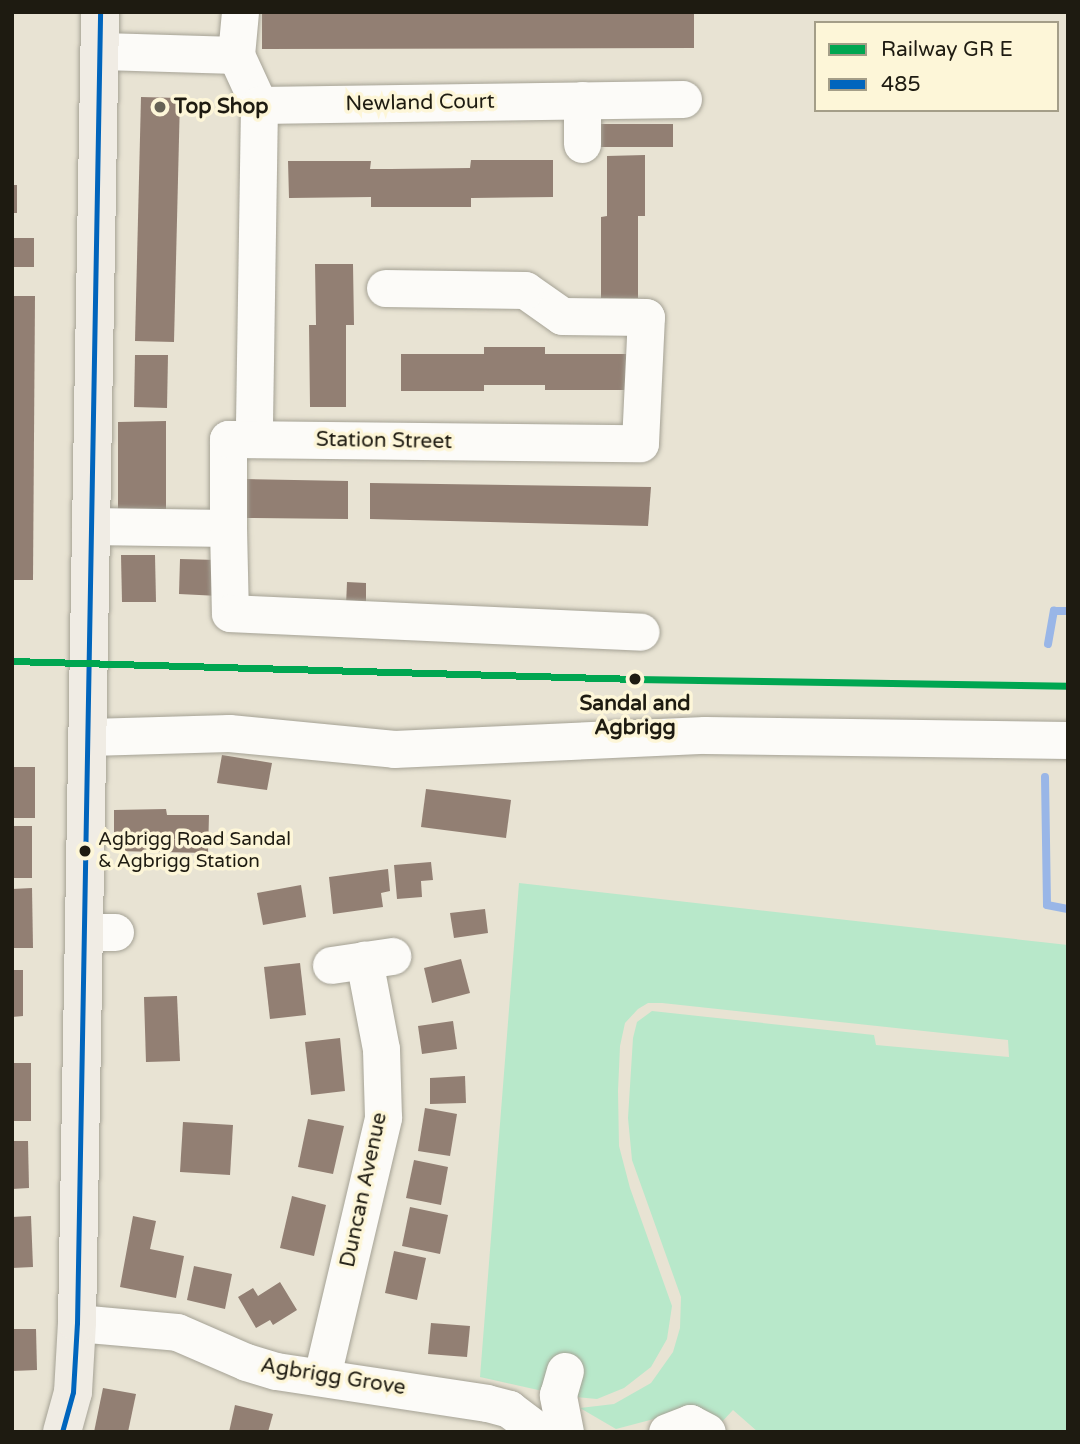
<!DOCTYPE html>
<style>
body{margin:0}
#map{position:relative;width:1080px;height:1444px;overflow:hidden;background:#e8e3d3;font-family:"Varela Round",sans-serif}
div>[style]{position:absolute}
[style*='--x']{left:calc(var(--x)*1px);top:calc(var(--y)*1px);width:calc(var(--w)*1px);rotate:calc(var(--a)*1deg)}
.green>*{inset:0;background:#b8e8ca}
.stream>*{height:8px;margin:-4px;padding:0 4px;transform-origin:4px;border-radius:4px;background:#99b6e7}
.building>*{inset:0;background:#927f73}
.roads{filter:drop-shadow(0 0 2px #a5a295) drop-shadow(0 0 2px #a5a295)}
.minor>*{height:37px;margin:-18.5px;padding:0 18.5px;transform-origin:18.5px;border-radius:18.5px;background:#fcfbf8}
.major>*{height:38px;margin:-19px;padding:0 19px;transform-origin:19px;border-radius:19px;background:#f0ece4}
.bus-1>*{height:5px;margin:-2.5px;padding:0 2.5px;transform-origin:2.5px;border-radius:2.5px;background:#0065bd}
.rail-1>*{height:7px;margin:-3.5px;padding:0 3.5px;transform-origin:3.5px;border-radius:3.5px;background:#00a651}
.dots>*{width:19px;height:19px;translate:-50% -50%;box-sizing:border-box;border:4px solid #fdf6d8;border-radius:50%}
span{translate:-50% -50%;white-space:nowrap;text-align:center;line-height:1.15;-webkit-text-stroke:7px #fdf6d8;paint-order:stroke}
.bus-label{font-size:19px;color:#1e1b11}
.left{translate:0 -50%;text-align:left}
.street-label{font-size:21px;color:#1e1b11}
.poi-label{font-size:21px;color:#1e1b11;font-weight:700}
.stop-label{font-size:21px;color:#1e1b11;font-weight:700}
.frame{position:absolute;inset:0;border:14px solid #1e1b11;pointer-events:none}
.legend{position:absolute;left:814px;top:21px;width:245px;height:91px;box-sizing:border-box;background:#fdf6d8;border:2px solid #a49e88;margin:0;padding:9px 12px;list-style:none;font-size:21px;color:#1e1b11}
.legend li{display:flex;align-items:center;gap:14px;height:35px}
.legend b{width:35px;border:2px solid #a49e88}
</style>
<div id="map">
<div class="green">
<i style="clip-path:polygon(519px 883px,1068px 945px,1068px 1432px,758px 1432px,733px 1410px,719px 1425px,688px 1410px,616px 1429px,580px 1408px,614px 1404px,651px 1383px,673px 1352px,680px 1328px,681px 1297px,632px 1160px,628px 1118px,633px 1038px,637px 1022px,652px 1011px,874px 1035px,876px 1045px,1009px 1057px,1008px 1040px,662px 1003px,648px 1003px,638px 1009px,625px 1023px,620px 1046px,618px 1091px,619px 1146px,630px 1188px,672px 1306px,667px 1339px,651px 1367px,624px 1388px,597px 1399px,565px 1396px,480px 1377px)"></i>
</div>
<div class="stream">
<i style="--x:1048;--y:644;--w:34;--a:-80"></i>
<i style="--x:1054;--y:611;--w:14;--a:0"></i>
<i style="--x:1045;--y:777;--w:128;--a:89.1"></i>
<i style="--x:1047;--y:905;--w:21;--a:11"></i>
</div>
<div class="building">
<i style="clip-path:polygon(262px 14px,694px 14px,694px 48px,262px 49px)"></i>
<i style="clip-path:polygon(141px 97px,180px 98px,174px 342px,135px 341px)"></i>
<i style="clip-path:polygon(600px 124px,673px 124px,673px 147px,600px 147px)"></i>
<i style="clip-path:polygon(645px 155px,645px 216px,638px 216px,638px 298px,601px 298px,601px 217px,607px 216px,607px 156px)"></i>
<i style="clip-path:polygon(471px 160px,553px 160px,553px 197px,471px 198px,471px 207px,371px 207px,371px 197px,289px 198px,288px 161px,371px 161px,370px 169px,391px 169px,470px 168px)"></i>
<i style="clip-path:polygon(12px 185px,17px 185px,17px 213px,12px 213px)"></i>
<i style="clip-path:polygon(12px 238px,34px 238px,34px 267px,12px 267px)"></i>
<i style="clip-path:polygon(315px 264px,353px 264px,354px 325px,346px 325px,346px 407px,310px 407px,309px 325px,316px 325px)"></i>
<i style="clip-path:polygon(12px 296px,35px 296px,33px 580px,12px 580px)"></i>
<i style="clip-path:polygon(484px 347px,545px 347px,545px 354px,626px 354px,626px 390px,545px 390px,545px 385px,484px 385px,484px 391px,401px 391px,401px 354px,484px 354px)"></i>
<i style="clip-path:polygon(135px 355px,168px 355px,167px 408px,134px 407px)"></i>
<i style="clip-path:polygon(166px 421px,166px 509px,118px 509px,118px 422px)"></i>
<i style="clip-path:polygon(245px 479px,348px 481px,348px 519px,244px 518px)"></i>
<i style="clip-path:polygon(370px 483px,651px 487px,648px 526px,370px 519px)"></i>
<i style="clip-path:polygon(121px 555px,155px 555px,156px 602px,122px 602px)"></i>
<i style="clip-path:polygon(180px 559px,217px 560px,219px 596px,179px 594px)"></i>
<i style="clip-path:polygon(347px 582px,366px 583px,366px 607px,346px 606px)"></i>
<i style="clip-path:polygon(222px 755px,272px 763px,267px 790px,217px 783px)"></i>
<i style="clip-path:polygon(12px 767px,35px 767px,35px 818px,12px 818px)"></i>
<i style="clip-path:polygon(426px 789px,511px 800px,506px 838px,421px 827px)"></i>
<i style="clip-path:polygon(166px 809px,167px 815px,209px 815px,208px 853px,114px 851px,114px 810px)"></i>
<i style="clip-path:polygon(12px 826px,32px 826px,32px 878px,12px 878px)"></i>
<i style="clip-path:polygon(431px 862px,433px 880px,421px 881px,422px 897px,397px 899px,394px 865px)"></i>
<i style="clip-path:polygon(388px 869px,390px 891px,381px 893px,383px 907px,333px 914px,329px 877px)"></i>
<i style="clip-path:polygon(301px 885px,306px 917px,263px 925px,257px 893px)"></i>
<i style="clip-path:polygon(32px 888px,33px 948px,12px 948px,12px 889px)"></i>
<i style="clip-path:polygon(485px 909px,488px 933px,454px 938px,450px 913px)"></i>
<i style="clip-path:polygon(461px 959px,470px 993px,432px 1003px,424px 968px)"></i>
<i style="clip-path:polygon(300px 963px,306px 1015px,270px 1019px,264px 967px)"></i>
<i style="clip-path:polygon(12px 970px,23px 970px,23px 1016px,12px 1017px)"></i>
<i style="clip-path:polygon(177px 996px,180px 1061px,146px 1062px,144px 997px)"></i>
<i style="clip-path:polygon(453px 1021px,457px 1049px,422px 1054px,418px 1026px)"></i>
<i style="clip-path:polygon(340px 1038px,345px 1091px,311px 1095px,305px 1042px)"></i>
<i style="clip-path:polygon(12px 1063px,31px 1063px,31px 1121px,12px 1121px)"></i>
<i style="clip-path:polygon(465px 1076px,466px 1103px,430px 1104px,430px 1078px)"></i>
<i style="clip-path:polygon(425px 1108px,457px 1114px,450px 1156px,418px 1151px)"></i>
<i style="clip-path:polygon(308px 1119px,344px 1126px,333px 1174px,298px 1167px)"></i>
<i style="clip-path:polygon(183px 1122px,233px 1125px,230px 1175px,180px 1172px)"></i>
<i style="clip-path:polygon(12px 1141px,28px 1141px,29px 1188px,12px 1189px)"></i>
<i style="clip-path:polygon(414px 1160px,448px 1167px,441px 1205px,406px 1198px)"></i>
<i style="clip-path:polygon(292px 1196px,326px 1205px,314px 1256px,280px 1248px)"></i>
<i style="clip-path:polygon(410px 1207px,448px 1215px,440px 1254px,402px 1246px)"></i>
<i style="clip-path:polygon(31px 1216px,33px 1267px,12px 1268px,12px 1217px)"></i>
<i style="clip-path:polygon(133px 1216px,156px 1221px,150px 1249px,184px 1256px,176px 1298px,120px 1287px)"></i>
<i style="clip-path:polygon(394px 1251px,426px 1258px,417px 1300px,385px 1293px)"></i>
<i style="clip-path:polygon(194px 1266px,232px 1274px,225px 1309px,187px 1300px)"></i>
<i style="clip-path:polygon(280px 1282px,297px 1310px,273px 1325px,270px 1320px,256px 1328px,238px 1297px,253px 1288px,258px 1296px)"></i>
<i style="clip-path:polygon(431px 1323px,470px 1326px,467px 1357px,428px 1354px)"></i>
<i style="clip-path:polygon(12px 1329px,36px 1329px,37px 1370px,12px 1371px)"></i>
<i style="clip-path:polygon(103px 1388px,136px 1394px,128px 1432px,94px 1432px)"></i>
<i style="clip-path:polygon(235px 1405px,273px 1414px,268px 1432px,229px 1432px)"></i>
</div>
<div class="roads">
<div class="minor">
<i style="--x:102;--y:51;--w:134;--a:1.7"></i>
<i style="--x:236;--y:55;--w:43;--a:-84.7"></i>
<i style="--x:236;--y:55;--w:55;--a:65.3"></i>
<i style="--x:259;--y:105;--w:334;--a:90.9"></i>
<i style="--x:582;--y:100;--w:44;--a:90"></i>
<i style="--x:259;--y:105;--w:424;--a:-0.8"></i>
<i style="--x:90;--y:526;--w:138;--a:0.8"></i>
<i style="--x:228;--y:528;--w:89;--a:-90"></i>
<i style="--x:228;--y:439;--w:412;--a:0.6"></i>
<i style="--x:640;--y:443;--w:126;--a:-87.3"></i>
<i style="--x:646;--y:317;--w:84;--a:-179.3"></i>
<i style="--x:562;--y:316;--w:45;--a:-144.9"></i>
<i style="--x:525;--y:290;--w:140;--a:-179.2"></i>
<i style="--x:228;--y:528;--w:85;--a:88.7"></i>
<i style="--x:230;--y:613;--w:411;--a:2.6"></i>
<i style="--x:89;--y:737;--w:140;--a:-1.6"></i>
<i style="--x:229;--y:733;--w:166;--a:5.5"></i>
<i style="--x:394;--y:749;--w:311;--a:-2.6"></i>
<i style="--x:705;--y:735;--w:363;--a:0.8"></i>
<i style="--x:85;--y:932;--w:30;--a:0"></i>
<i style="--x:331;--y:965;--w:62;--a:-8.4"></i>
<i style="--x:77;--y:1323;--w:100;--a:5.1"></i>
<i style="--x:177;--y:1332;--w:75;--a:23.5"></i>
<i style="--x:246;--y:1362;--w:31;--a:17"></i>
<i style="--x:276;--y:1371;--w:213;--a:8.6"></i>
<i style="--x:487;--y:1403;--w:23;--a:15"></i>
<i style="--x:509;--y:1409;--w:39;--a:37"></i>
<i style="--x:322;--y:1376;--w:266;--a:-76.7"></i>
<i style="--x:383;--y:1117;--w:68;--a:-91.7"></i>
<i style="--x:381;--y:1049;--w:91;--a:-100.8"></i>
<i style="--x:565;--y:1432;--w:38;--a:-101"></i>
<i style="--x:558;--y:1395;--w:25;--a:-74"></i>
<i style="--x:667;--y:1432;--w:25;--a:-21"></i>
<i style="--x:690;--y:1423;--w:19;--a:28"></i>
</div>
<div class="major">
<i style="--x:62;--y:1432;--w:41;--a:-74.6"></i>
<i style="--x:73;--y:1392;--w:69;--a:-86.7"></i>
<i style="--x:77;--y:1323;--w:1311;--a:-88.99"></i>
</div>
</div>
<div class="bus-1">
<i style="--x:62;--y:1432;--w:41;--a:-74.6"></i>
<i style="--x:73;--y:1392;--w:69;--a:-86.7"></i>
<i style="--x:77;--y:1323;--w:1311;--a:-88.99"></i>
</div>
<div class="rail-1">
<i style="--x:12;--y:661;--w:623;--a:1.65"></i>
<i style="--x:635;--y:679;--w:433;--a:0.9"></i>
</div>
<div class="dots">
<i style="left:160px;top:107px;background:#656155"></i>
<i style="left:635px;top:679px;background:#1e1b11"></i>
<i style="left:85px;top:851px;background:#1e1b11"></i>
</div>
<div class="bus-label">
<span class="left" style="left:98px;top:851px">Agbrigg Road Sandal<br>&amp; Agbrigg Station</span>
</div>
<div class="street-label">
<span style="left:420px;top:103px;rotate:-1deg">Newland Court</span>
<span style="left:384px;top:441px;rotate:1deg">Station Street</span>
<span style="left:364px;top:1190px;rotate:-78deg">Duncan Avenue</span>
<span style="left:333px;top:1377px;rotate:9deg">Agbrigg Grove</span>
</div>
<div class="poi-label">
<span class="left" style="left:174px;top:107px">Top Shop</span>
</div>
<div class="stop-label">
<span style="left:635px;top:716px">Sandal and<br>Agbrigg</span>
</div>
<div class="frame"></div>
<ul class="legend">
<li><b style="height:9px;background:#00a651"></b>Railway GR E</li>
<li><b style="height:9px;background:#0065bd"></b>485</li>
</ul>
</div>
